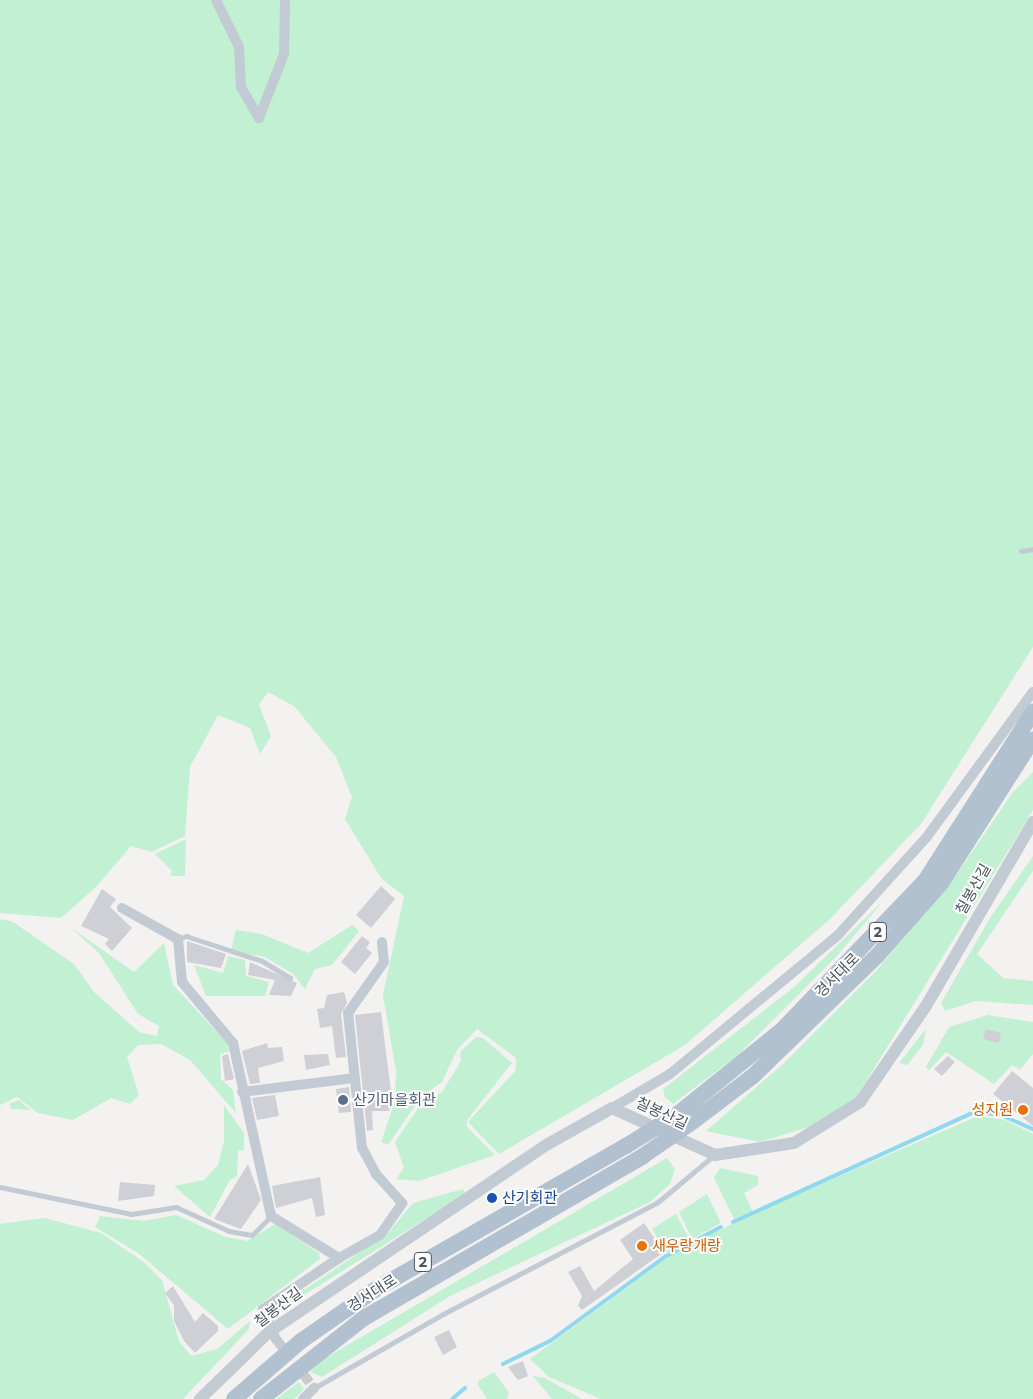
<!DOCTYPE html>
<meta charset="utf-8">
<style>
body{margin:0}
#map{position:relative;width:1033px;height:1399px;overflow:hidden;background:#f4f1f1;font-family:Montserrat,"Noto Sans KR",sans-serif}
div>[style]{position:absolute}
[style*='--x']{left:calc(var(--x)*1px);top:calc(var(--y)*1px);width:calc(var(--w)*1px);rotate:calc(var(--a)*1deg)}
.green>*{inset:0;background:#c1f0d3}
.stream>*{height:4px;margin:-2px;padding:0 2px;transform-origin:2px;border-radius:2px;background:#8ed9ed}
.building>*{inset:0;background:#ced0d6}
.minor-tunnel>*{height:10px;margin-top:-5px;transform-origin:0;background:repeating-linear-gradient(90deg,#c9cacc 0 10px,transparent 0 15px)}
.service>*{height:5px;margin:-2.5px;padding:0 2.5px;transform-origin:2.5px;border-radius:2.5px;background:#c2cbd3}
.minor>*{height:10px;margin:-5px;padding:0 5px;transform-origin:5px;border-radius:5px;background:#c2cbd3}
.tertiary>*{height:12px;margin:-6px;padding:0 6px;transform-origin:6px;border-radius:6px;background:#c2cbd3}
.primary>*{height:16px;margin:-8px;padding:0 8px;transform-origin:8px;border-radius:8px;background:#b1c1d0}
.primary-bridge>*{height:16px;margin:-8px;padding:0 8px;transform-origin:8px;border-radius:8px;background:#b1c1d0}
.dots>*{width:14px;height:14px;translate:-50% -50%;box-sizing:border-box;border:2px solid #fff;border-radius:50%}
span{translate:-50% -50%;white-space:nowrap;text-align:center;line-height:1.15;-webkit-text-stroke:4px #fff;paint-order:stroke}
.shield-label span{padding:1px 4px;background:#fff;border:1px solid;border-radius:4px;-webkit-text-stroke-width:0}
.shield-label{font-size:14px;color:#49545f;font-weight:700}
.street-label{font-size:15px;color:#49545f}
.service-label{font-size:15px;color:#4e5e75}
.left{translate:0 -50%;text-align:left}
.food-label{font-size:15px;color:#c56008}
.right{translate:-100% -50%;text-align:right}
.transit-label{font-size:15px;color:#164399}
</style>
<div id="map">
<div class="green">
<i style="clip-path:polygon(0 0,1033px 0,1033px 647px,921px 824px,830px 919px,685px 1045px,499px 1154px,468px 1122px,516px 1070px,516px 1058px,477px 1029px,457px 1050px,442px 1082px,421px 1097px,388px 1145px,381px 1142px,395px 1101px,396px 1071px,383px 995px,404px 896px,381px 878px,345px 819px,352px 797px,336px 757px,294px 706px,268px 692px,259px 705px,271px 736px,260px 754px,250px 728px,218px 715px,190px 767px,185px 836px,152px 852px,131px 846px,96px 887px,61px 918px,0 913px)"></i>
<i style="clip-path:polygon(1033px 772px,1033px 810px,854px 1101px,812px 1126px,760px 1142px,706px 1131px,783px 1064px,876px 971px,955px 877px,1013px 792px)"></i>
<i style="clip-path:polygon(186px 839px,185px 876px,170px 876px,172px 871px,155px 854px)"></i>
<i style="clip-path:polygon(1033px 856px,1033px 871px,977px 954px,1003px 978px,1033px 981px,1033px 1005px,976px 1001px,945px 1011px,941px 1003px,990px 918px)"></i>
<i style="clip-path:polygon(883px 901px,837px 956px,738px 1055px,673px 1104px,665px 1097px,663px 1089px,793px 988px)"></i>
<i style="clip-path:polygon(0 919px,13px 922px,74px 964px,94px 992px,139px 1032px,157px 1036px,159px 1026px,138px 1014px,99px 953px,70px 927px,134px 972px,164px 943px,173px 985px,227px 1043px,230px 1051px,220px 1054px,221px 1079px,233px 1090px,236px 1113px,190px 1060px,161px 1044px,138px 1045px,127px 1057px,139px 1095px,130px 1104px,111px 1098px,73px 1120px,38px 1113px,17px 1097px,0 1105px)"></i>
<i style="clip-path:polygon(352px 925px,359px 931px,332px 965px,315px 969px,305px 989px,293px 974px,265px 957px,231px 951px,236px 930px,262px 934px,308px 953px)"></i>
<i style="clip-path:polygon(228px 956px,245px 960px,246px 976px,269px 982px,265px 996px,206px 996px,194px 965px,223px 973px)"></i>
<i style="clip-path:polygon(988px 1015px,1033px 1022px,1033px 1054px,1020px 1070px,1012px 1065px,994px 1084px,946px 1052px,929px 1070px,926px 1067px,949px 1027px)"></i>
<i style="clip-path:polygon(926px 1029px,923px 1045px,907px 1065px,899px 1063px)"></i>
<i style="clip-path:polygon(476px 1037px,483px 1038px,512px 1063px,467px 1120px,467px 1127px,495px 1155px,419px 1181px,396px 1179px,404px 1168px,395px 1142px,421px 1104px,442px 1092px,461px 1061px,460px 1052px)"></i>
<i style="clip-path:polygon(19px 1100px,26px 1106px,31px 1110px,12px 1109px,9px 1104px)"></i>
<i style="clip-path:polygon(224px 1105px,244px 1133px,244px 1150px,238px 1151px,237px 1176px,230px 1180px,210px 1217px,174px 1186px,204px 1180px,218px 1165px,224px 1141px)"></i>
<i style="clip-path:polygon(978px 1116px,1005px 1120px,1033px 1134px,1033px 1399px,601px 1399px,549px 1377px,530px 1359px,670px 1256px,745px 1217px)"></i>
<i style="clip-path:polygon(667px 1158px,675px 1169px,670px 1184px,650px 1202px,450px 1296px,322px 1377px,310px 1372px,317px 1363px)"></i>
<i style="clip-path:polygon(720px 1168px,758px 1176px,758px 1185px,744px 1193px,753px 1212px,734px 1219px,714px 1178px)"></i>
<i style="clip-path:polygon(463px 1189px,465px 1194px,285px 1307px,285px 1303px,388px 1233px,413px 1203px)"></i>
<i style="clip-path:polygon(707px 1194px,721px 1223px,692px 1239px,679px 1212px)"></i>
<i style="clip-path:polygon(676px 1214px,690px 1240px,666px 1253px,652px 1229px)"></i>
<i style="clip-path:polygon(176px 1215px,226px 1237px,247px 1241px,275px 1224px,319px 1253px,320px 1259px,228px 1329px,138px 1253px,95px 1227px,100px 1216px,144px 1221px)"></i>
<i style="clip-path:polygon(45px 1218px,101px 1233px,145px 1263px,162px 1280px,179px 1341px,191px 1356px,217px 1349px,250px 1321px,249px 1329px,183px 1399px,0 1399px,0 1224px)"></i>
<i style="clip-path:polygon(494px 1372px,509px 1393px,507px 1399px,487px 1399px,478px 1385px,478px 1381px)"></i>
<i style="clip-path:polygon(533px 1376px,545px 1378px,582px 1399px,552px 1399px)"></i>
<i style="clip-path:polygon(299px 1382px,304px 1389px,294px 1399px,276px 1399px)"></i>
</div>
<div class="stream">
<i style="--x:733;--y:1222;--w:265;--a:-24.5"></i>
<i style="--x:974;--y:1112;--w:27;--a:6"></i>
<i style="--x:1001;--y:1115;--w:35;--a:24"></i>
<i style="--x:503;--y:1364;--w:52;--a:-26.1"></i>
<i style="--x:550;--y:1341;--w:144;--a:-36.2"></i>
<i style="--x:666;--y:1256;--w:62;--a:-27.8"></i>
<i style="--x:452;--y:1399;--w:17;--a:-40"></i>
</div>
<div class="building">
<i style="clip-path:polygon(381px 886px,395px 899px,371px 928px,356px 915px)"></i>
<i style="clip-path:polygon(102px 889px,116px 899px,110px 907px,132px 928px,112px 951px,105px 944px,109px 939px,81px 926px)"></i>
<i style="clip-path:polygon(362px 936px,370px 942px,366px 948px,372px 953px,355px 974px,341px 962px)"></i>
<i style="clip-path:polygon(187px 941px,226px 954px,221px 968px,187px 962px)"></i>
<i style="clip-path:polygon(250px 962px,297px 983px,291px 996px,269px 995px,275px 980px,248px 975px)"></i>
<i style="clip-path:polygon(344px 992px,347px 1003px,341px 1014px,346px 1057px,336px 1058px,332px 1026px,320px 1028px,317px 1009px,324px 1008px,327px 995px)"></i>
<i style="clip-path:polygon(381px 1012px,392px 1100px,389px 1111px,372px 1111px,373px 1130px,367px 1131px,355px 1015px)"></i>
<i style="clip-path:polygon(986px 1029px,1001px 1033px,999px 1043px,983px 1039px)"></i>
<i style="clip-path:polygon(267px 1043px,268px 1048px,282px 1047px,284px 1061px,258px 1068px,260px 1083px,250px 1084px,242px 1051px)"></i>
<i style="clip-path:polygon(228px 1054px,234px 1079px,225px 1081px,222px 1056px)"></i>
<i style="clip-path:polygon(328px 1054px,330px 1065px,306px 1070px,304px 1055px)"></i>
<i style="clip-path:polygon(948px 1056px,955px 1062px,942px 1076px,934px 1069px)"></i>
<i style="clip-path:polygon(1012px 1071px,1033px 1088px,1033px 1126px,993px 1094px)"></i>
<i style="clip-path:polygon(349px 1087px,351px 1112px,339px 1113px,336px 1089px)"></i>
<i style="clip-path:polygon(275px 1095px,279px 1116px,257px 1120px,252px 1098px)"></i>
<i style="clip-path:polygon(248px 1164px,261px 1200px,241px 1229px,214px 1219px)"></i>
<i style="clip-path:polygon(320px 1177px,325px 1215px,316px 1217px,312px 1198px,276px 1208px,272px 1186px)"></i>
<i style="clip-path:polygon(120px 1182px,155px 1185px,154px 1196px,118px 1201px)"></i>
<i style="clip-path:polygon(644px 1223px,664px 1252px,582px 1310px,578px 1306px,582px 1296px,568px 1272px,580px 1266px,594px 1291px,633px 1259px,620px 1240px)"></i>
<i style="clip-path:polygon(173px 1286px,195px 1322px,203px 1313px,218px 1326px,218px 1331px,195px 1353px,184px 1341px,174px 1321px,174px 1305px,165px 1293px)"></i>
<i style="clip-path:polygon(449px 1330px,457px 1347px,443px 1355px,434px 1337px)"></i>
<i style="clip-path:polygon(523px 1361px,528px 1376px,518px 1380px,508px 1367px)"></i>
</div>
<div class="minor-tunnel">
<i style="--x:276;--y:1339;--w:62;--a:52.2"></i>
</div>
<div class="service">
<i style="--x:1021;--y:551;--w:12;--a:-9"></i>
<i style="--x:178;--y:939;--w:9;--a:-21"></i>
<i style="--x:186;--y:936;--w:80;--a:18.2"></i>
<i style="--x:262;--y:961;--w:33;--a:31"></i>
<i style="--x:0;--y:1187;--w:134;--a:11.6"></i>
<i style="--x:131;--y:1214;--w:46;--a:-8.8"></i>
<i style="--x:176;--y:1207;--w:58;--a:24.4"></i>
<i style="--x:229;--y:1231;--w:23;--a:10"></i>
<i style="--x:252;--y:1235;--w:27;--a:-45"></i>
<i style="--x:314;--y:1388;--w:149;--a:-29.8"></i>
<i style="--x:443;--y:1314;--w:242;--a:-27.5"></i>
<i style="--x:658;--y:1202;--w:73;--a:-40"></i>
</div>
<div class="minor">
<i style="--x:216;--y:0;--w:52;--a:63.9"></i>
<i style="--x:239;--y:47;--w:40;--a:87.1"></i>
<i style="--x:241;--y:87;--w:36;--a:60"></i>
<i style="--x:259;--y:118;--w:69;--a:-68.7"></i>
<i style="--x:284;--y:54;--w:54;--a:-88.9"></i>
<i style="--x:122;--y:908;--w:64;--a:29"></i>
<i style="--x:178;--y:939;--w:43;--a:84.7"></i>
<i style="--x:182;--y:982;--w:80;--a:50.1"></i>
<i style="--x:233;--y:1043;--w:177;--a:77.6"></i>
<i style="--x:271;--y:1216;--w:80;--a:31.7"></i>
<i style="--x:339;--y:1258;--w:92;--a:146.1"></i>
<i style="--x:263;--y:1309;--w:33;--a:67"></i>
<i style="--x:242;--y:1092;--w:114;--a:-7.1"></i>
<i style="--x:612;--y:1108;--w:67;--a:-30.4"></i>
<i style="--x:670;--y:1074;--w:218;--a:-39.6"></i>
<i style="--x:838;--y:935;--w:131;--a:-47.8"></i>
<i style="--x:926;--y:838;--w:181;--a:-53.8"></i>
<i style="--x:339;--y:1258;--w:47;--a:-29.3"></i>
<i style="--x:380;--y:1235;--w:39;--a:-55"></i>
<i style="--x:402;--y:1203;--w:39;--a:-132"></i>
<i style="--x:376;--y:1174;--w:30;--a:-118"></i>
<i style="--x:362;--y:1148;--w:136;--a:-95.9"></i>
<i style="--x:348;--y:1013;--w:62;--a:-54.8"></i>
<i style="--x:384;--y:962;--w:20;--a:-96"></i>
<i style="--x:303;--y:1399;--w:16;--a:-45"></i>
</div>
<div class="tertiary">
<i style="--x:200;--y:1399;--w:96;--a:-44.2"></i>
<i style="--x:269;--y:1332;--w:336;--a:-34"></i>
<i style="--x:548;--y:1144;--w:73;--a:-29.4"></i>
<i style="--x:612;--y:1108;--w:113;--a:24.5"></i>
<i style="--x:715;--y:1155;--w:80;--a:-8.6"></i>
<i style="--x:794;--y:1143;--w:78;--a:-31.8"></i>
<i style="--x:860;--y:1102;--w:116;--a:-55.5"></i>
<i style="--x:926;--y:1006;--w:213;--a:-59.8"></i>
</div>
<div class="primary">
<i style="--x:679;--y:1113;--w:134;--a:-38.9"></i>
<i style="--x:783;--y:1029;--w:205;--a:-46.2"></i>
<i style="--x:925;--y:881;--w:201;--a:-57.4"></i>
<i style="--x:695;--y:1120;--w:73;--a:-37.2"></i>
<i style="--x:753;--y:1076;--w:173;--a:-44.1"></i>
<i style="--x:877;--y:956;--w:98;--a:-48.7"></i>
<i style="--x:942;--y:882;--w:169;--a:-57.5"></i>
<i style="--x:234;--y:1399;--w:89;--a:-40.9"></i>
<i style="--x:301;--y:1341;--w:91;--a:-34.7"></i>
<i style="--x:376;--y:1289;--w:288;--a:-29.8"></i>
<i style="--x:261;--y:1399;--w:131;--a:-38.2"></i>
<i style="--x:364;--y:1318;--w:323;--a:-30.1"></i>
</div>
<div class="primary-bridge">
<i style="--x:626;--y:1146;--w:62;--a:-31.9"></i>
<i style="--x:643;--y:1156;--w:63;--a:-34.7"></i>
</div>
<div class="dots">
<i style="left:343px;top:1100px;background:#5c6f8a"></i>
<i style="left:1023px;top:1110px;background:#e8710a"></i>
<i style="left:492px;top:1198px;background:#1a4fb4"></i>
<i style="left:642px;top:1246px;background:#e8710a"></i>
</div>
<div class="shield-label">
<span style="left:878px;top:932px">2</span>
<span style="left:423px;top:1262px">2</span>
</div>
<div class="street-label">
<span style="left:973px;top:889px;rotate:-61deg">칠봉산길</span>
<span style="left:837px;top:975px;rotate:-45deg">경서대로</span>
<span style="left:662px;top:1113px;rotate:25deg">칠봉산길</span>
<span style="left:372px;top:1293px;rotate:-33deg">경서대로</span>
<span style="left:278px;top:1307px;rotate:-37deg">칠봉산길</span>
</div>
<div class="service-label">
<span class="left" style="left:353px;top:1100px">산기마을회관</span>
</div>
<div class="food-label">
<span class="right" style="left:1013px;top:1110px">성지원</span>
<span class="left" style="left:652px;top:1246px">새우랑개랑</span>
</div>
<div class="transit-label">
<span class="left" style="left:502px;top:1198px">산기회관</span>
</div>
</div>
